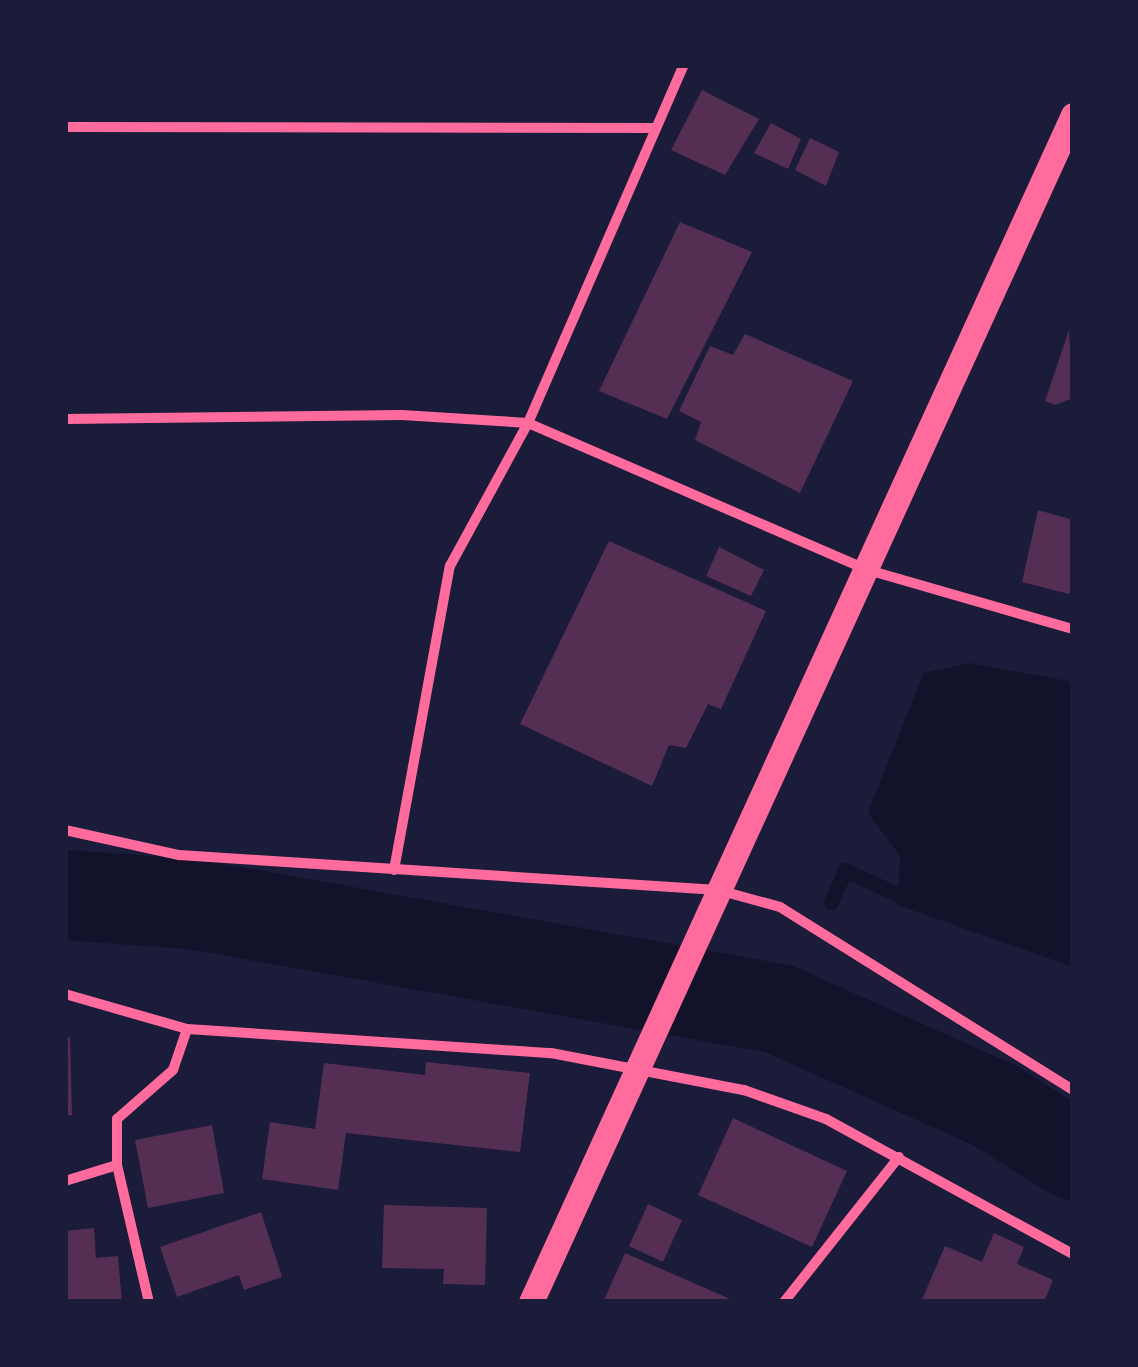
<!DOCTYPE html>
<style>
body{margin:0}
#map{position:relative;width:1138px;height:1367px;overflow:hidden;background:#1b1b3a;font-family:Mulish,sans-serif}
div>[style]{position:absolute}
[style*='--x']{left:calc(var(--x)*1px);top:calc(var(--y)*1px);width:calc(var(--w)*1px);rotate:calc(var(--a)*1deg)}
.water>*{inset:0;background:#12122b}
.stream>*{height:15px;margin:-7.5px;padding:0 7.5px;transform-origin:7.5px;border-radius:7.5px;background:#12122b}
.river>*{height:90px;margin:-45px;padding:0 45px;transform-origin:45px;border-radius:45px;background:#12122b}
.building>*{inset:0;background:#542f53}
.minor>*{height:10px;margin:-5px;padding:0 5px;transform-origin:5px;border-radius:5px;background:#ff6b9d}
.primary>*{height:25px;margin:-12.5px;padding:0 12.5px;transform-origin:12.5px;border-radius:12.5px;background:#ff6b9d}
span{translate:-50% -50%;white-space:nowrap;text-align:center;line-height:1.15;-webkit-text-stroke:10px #1b1b3a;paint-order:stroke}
.frame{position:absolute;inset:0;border:68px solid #1b1b3a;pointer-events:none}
</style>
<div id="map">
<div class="water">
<i style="clip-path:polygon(969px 663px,1073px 682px,1073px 967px,898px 905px,900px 856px,868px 813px,924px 673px)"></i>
</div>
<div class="stream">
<i style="--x:831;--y:902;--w:35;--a:-66"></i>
<i style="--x:845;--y:870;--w:81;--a:25"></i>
<i style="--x:784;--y:1011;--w:26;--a:-74"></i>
</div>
<div class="river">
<i style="--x:65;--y:895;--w:127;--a:4.1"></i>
<i style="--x:192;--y:904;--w:596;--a:10.14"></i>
<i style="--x:779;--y:1009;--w:235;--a:24.1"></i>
<i style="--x:994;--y:1105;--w:93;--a:32.3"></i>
</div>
<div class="building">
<i style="clip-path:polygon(702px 90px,759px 119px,725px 175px,671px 150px)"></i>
<i style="clip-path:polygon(771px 123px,801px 139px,788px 169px,754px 153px)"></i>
<i style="clip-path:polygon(810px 138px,839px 152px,826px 186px,795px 170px)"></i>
<i style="clip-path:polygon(680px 222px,752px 252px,667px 419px,599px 391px)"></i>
<i style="clip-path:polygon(1069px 330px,1073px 398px,1055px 405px,1045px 401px)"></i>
<i style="clip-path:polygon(745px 334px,853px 381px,800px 493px,695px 440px,701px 422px,679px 411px,710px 346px,733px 355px)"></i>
<i style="clip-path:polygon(1038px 510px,1073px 520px,1073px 595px,1022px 582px)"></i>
<i style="clip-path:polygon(609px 541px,766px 611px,721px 709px,708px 704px,686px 748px,669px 745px,652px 786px,520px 724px)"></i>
<i style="clip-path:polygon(719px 547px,764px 570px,751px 596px,706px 576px)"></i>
<i style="clip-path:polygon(70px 1037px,72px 1115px,65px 1116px,65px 1038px)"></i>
<i style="clip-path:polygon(426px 1062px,530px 1073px,520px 1152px,346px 1133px,338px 1190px,262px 1179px,270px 1122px,315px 1129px,324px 1063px,425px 1075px)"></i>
<i style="clip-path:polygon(733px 1118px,847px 1171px,812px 1247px,698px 1195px)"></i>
<i style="clip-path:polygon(212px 1125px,224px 1193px,148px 1208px,135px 1140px)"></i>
<i style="clip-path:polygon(648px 1204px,682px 1220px,663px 1262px,629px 1246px)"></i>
<i style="clip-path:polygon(384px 1205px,487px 1208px,485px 1285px,443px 1284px,444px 1269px,382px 1268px)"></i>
<i style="clip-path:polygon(261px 1212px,282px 1277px,244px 1290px,239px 1275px,177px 1297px,160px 1247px)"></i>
<i style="clip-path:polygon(94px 1228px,96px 1258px,118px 1256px,122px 1302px,65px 1302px,65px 1231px)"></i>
<i style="clip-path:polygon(994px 1233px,1024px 1247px,1017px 1264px,1053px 1280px,1044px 1302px,921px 1302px,945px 1246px,982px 1262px)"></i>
<i style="clip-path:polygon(625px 1253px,737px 1302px,603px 1302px)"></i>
</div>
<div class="minor">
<i style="--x:65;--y:127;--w:591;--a:0.1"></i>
<i style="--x:65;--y:419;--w:337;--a:-0.7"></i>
<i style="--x:402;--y:415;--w:126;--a:3.6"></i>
<i style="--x:528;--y:423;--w:391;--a:-66.5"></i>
<i style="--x:65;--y:830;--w:117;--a:12.4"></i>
<i style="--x:179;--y:855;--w:540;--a:3.72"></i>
<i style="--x:718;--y:890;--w:64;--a:15.3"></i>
<i style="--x:780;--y:907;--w:345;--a:32"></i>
<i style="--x:394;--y:870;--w:309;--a:-79.6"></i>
<i style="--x:450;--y:566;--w:163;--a:-61.4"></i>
<i style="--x:528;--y:423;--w:370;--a:23.4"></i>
<i style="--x:868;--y:570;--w:213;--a:16.1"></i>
<i style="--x:65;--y:994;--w:127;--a:16"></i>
<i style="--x:187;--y:1029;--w:365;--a:3.8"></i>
<i style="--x:551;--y:1053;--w:197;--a:10.9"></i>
<i style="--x:744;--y:1090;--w:87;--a:19.5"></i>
<i style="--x:826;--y:1119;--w:281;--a:28.7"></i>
<i style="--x:117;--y:1165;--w:46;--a:-90"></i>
<i style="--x:117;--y:1119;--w:74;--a:-41.2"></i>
<i style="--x:173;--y:1070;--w:43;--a:-71.1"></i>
<i style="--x:65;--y:1181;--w:54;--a:-17.1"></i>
<i style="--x:117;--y:1165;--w:141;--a:76.9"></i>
<i style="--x:784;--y:1302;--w:185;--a:-51.6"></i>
</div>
<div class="primary">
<i style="--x:531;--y:1302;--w:1305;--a:-65.46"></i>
</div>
<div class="frame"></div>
</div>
